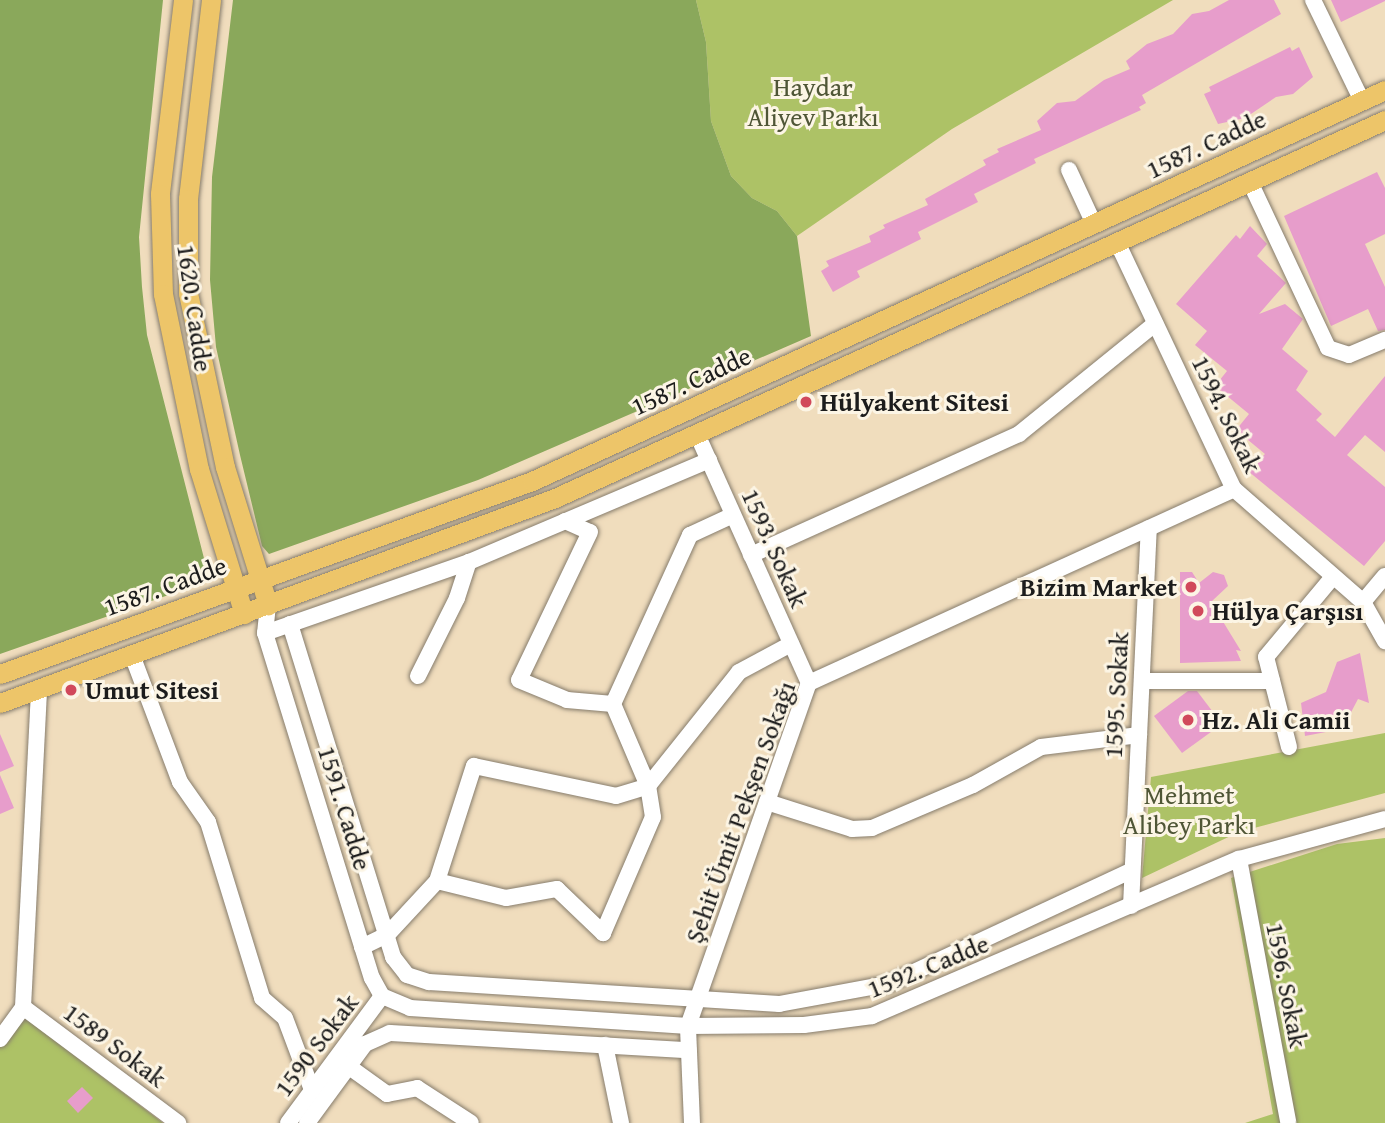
<!DOCTYPE html>
<meta charset="utf-8">
<style>
body{margin:0}
#map{position:relative;width:1385px;height:1123px;overflow:hidden;background:#f0ddbd;font-family:"Gentium Book Plus",serif}
div>[style]{position:absolute}
[style*='--x']{left:calc(var(--x)*1px);top:calc(var(--y)*1px);width:calc(var(--w)*1px);rotate:calc(var(--a)*1deg)}
.green>*{inset:0;background:#adc266}
.forest>*{inset:0;background:#8aa85b}
.building>*{inset:0;background:#e79dcb}
.roads{filter:drop-shadow(0 0 2px #867c6c) drop-shadow(0 0 2px #867c6c)}
.minor>*{height:16px;margin:-8px;padding:0 8px;transform-origin:8px;border-radius:8px;background:#fff}
.major>*{height:19px;margin:-9.5px;padding:0 9.5px;transform-origin:9.5px;border-radius:9.5px;background:#edc569}
.dots>*{width:19px;height:19px;translate:-50% -50%;box-sizing:border-box;border:4px solid #fcf5e5;border-radius:50%}
span{translate:-50% -50%;white-space:nowrap;text-align:center;line-height:1.15;-webkit-text-stroke:6px #fcf5e5;paint-order:stroke}
.park-label{font-size:26px;color:#4f5636}
.street-label{font-size:26px;color:#1c1c1c}
.poi-label{font-size:26px;color:#1c1c1c;font-weight:700}
.left{translate:0 -50%;text-align:left}
.right{translate:-100% -50%;text-align:right}
</style>
<div id="map">
<div class="green">
<i style="clip-path:polygon(696px 0,1173px 0,952px 129px,797px 236px,777px 211px,752px 198px,731px 176px,711px 121px,706px 42px)"></i>
<i style="clip-path:polygon(1385px 733px,1385px 793px,1239px 832px,1142px 878px,1151px 777px)"></i>
<i style="clip-path:polygon(1385px 838px,1385px 1123px,1245px 1123px,1273px 1114px,1231px 878px,1337px 844px)"></i>
<i style="clip-path:polygon(21px 1015px,163px 1123px,0 1123px,0 1044px)"></i>
</div>
<div class="forest">
<i style="clip-path:polygon(0 0,163px 0,139px 237px,142px 287px,147px 335px,207px 570px,197px 585px,0 654px)"></i>
<i style="clip-path:polygon(233px 0,696px 0,706px 42px,711px 121px,731px 176px,752px 198px,777px 211px,797px 236px,811px 336px,478px 480px,269px 554px,262px 546px,240px 455px,216px 347px,210px 280px,212px 177px)"></i>
</div>
<div class="building">
<i style="clip-path:polygon(1229px 0,1274px 0,1281px 14px,1142px 95px,1146px 103px,1139px 107px,1141px 110px,1034px 159px,1036px 163px,974px 194px,978px 202px,918px 232px,921px 239px,857px 271px,860px 277px,833px 292px,821px 271px,829px 266px,826px 261px,871px 242px,869px 236px,885px 228px,883px 225px,928px 205px,925px 199px,986px 165px,983px 160px,999px 152px,997px 149px,1041px 130px,1037px 121px,1057px 103px,1075px 101px,1104px 80px,1130px 69px,1126px 61px,1147px 44px,1173px 34px,1192px 14px,1209px 11px)"></i>
<i style="clip-path:polygon(1331px 0,1385px 0,1385px 1px,1341px 22px)"></i>
<i style="clip-path:polygon(1290px 47px,1292px 51px,1299px 47px,1313px 77px,1293px 94px,1276px 97px,1245px 118px,1218px 124px,1204px 94px,1211px 91px,1209px 87px)"></i>
<i style="clip-path:polygon(1377px 172px,1385px 188px,1385px 234px,1365px 244px,1385px 287px,1385px 330px,1378px 331px,1368px 309px,1331px 326px,1284px 216px)"></i>
<i style="clip-path:polygon(1250px 226px,1267px 244px,1257px 256px,1286px 283px,1259px 314px,1285px 304px,1303px 319px,1282px 349px,1308px 371px,1296px 390px,1322px 414px,1316px 420px,1335px 437px,1385px 376px,1385px 452px,1365px 435px,1347px 455px,1385px 487px,1385px 541px,1364px 566px,1248px 471px,1265px 454px,1236px 430px,1249px 414px,1215px 386px,1227px 371px,1195px 345px,1207px 331px,1176px 304px,1236px 235px,1240px 239px)"></i>
<i style="clip-path:polygon(1180px 572px,1192px 572px,1199px 583px,1213px 572px,1224px 575px,1228px 586px,1211px 602px,1241px 651px,1236px 650px,1241px 661px,1180px 663px)"></i>
<i style="clip-path:polygon(1360px 653px,1369px 703px,1358px 699px,1347px 720px,1352px 727px,1305px 736px,1301px 703px,1326px 692px,1337px 662px)"></i>
<i style="clip-path:polygon(1188px 691px,1197px 691px,1222px 724px,1182px 753px,1154px 716px)"></i>
<i style="clip-path:polygon(0 734px,14px 766px,0 772px)"></i>
<i style="clip-path:polygon(0 775px,14px 808px,0 814px)"></i>
<i style="clip-path:polygon(82px 1087px,93px 1098px,78px 1113px,67px 1101px)"></i>
</div>
<div class="roads">
<div class="minor">
<i style="--x:1313;--y:0;--w:112;--a:64.1"></i>
<i style="--x:1069;--y:170;--w:60;--a:65.2"></i>
<i style="--x:1250;--y:182;--w:183;--a:64.8"></i>
<i style="--x:1328;--y:348;--w:22;--a:18"></i>
<i style="--x:1349;--y:355;--w:39;--a:-23"></i>
<i style="--x:1117;--y:242;--w:273;--a:64.7"></i>
<i style="--x:1234;--y:489;--w:171;--a:41.2"></i>
<i style="--x:1363;--y:602;--w:45;--a:60.6"></i>
<i style="--x:697;--y:434;--w:273;--a:65.8"></i>
<i style="--x:565;--y:521;--w:27;--a:24"></i>
<i style="--x:590;--y:532;--w:164;--a:115.6"></i>
<i style="--x:519;--y:680;--w:52;--a:22.6"></i>
<i style="--x:567;--y:700;--w:46;--a:5"></i>
<i style="--x:751;--y:555;--w:294;--a:-24.3"></i>
<i style="--x:1019;--y:434;--w:175;--a:-39"></i>
<i style="--x:1363;--y:602;--w:34;--a:-50"></i>
<i style="--x:268;--y:605;--w:28;--a:96"></i>
<i style="--x:265;--y:633;--w:361;--a:72.8"></i>
<i style="--x:372;--y:978;--w:21;--a:61"></i>
<i style="--x:382;--y:996;--w:30;--a:23"></i>
<i style="--x:410;--y:1008;--w:279;--a:3.7"></i>
<i style="--x:688;--y:1026;--w:116;--a:-0.5"></i>
<i style="--x:804;--y:1025;--w:69;--a:-7.5"></i>
<i style="--x:872;--y:1016;--w:399;--a:-23.2"></i>
<i style="--x:1239;--y:859;--w:151;--a:-15.3"></i>
<i style="--x:290;--y:624;--w:349;--a:72.8"></i>
<i style="--x:393;--y:957;--w:23;--a:52"></i>
<i style="--x:407;--y:975;--w:23;--a:18"></i>
<i style="--x:429;--y:982;--w:351;--a:3.6"></i>
<i style="--x:779;--y:1004;--w:111;--a:-10.4"></i>
<i style="--x:888;--y:984;--w:269;--a:-25"></i>
<i style="--x:265;--y:633;--w:216;--a:-19.2"></i>
<i style="--x:469;--y:562;--w:261;--a:-23"></i>
<i style="--x:132;--y:655;--w:136;--a:69.3"></i>
<i style="--x:180;--y:782;--w:49;--a:55"></i>
<i style="--x:208;--y:822;--w:184;--a:72.9"></i>
<i style="--x:262;--y:998;--w:30;--a:41"></i>
<i style="--x:285;--y:1018;--w:77;--a:69.4"></i>
<i style="--x:418;--y:676;--w:87;--a:-63.4"></i>
<i style="--x:457;--y:598;--w:38;--a:-72"></i>
<i style="--x:1142;--y:681;--w:130;--a:0"></i>
<i style="--x:1289;--y:747;--w:93;--a:-104.3"></i>
<i style="--x:1266;--y:657;--w:104;--a:-50.1"></i>
<i style="--x:767;--y:802;--w:89;--a:17.6"></i>
<i style="--x:852;--y:829;--w:20;--a:-3"></i>
<i style="--x:872;--y:828;--w:110;--a:-23.1"></i>
<i style="--x:973;--y:785;--w:78;--a:-29.2"></i>
<i style="--x:1041;--y:747;--w:99;--a:-7"></i>
<i style="--x:1239;--y:859;--w:267;--a:79.4"></i>
<i style="--x:437;--y:881;--w:121;--a:-72.2"></i>
<i style="--x:474;--y:766;--w:145;--a:11.9"></i>
<i style="--x:616;--y:796;--w:34;--a:-17"></i>
<i style="--x:648;--y:786;--w:89;--a:-113.1"></i>
<i style="--x:613;--y:704;--w:186;--a:-65.5"></i>
<i style="--x:690;--y:535;--w:47;--a:-24.9"></i>
<i style="--x:1131;--y:906;--w:378;--a:-87.3"></i>
<i style="--x:362;--y:947;--w:28;--a:-26"></i>
<i style="--x:387;--y:935;--w:74;--a:-47.2"></i>
<i style="--x:437;--y:881;--w:71;--a:13.8"></i>
<i style="--x:506;--y:898;--w:52;--a:-10"></i>
<i style="--x:557;--y:889;--w:64;--a:43.7"></i>
<i style="--x:603;--y:933;--w:126;--a:-66.7"></i>
<i style="--x:653;--y:817;--w:31;--a:-99"></i>
<i style="--x:648;--y:786;--w:146;--a:-51.4"></i>
<i style="--x:739;--y:672;--w:59;--a:-28.3"></i>
<i style="--x:23;--y:1007;--w:194;--a:36.8"></i>
<i style="--x:0;--y:1039;--w:39;--a:-54"></i>
<i style="--x:23;--y:1007;--w:318;--a:-87.1"></i>
<i style="--x:605;--y:1045;--w:80;--a:78.4"></i>
<i style="--x:348;--y:1066;--w:48;--a:35.7"></i>
<i style="--x:387;--y:1094;--w:31;--a:-11"></i>
<i style="--x:417;--y:1088;--w:64;--a:32.9"></i>
<i style="--x:288;--y:1123;--w:158;--a:-53.5"></i>
<i style="--x:307;--y:1123;--w:98;--a:-53.7"></i>
<i style="--x:365;--y:1044;--w:27;--a:-24"></i>
<i style="--x:390;--y:1033;--w:299;--a:3.3"></i>
<i style="--x:692;--y:1123;--w:97;--a:-92.4"></i>
<i style="--x:688;--y:1026;--w:364;--a:-70.6"></i>
<i style="--x:809;--y:683;--w:467;--a:-24.5"></i>
</div>
<div class="major">
<i style="--x:183;--y:0;--w:195;--a:96.8"></i>
<i style="--x:160;--y:194;--w:100;--a:88.3"></i>
<i style="--x:163;--y:294;--w:179;--a:78.4"></i>
<i style="--x:199;--y:469;--w:152;--a:72.8"></i>
<i style="--x:211;--y:0;--w:200;--a:96.6"></i>
<i style="--x:188;--y:199;--w:94;--a:90"></i>
<i style="--x:188;--y:293;--w:178;--a:78"></i>
<i style="--x:225;--y:467;--w:145;--a:72.7"></i>
<i style="--x:0;--y:674;--w:566;--a:-19.94"></i>
<i style="--x:532;--y:481;--w:938;--a:-24.63"></i>
<i style="--x:0;--y:703;--w:592;--a:-20.27"></i>
<i style="--x:555;--y:498;--w:912;--a:-24.49"></i>
</div>
</div>
<div class="dots">
<i style="left:806px;top:402px;background:#d1495b"></i>
<i style="left:1191px;top:587px;background:#d1495b"></i>
<i style="left:1198px;top:611px;background:#d1495b"></i>
<i style="left:71px;top:690px;background:#d1495b"></i>
<i style="left:1188px;top:720px;background:#d1495b"></i>
</div>
<div class="park-label">
<span style="left:813px;top:102px">Haydar<br>Aliyev Parkı</span>
<span style="left:1189px;top:810px">Mehmet<br>Alibey Parkı</span>
</div>
<div class="street-label">
<span style="left:1206px;top:144px;rotate:-25deg">1587. Cadde</span>
<span style="left:195px;top:308px;rotate:82deg">1620. Cadde</span>
<span style="left:691px;top:381px;rotate:-25deg">1587. Cadde</span>
<span style="left:1227px;top:414px;rotate:64deg">1594. Sokak</span>
<span style="left:775px;top:548px;rotate:66deg">1593. Sokak</span>
<span style="left:165px;top:586px;rotate:-20deg">1587. Cadde</span>
<span style="left:1116px;top:695px;rotate:-87deg">1595. Sokak</span>
<span style="left:345px;top:808px;rotate:73deg">1591. Cadde</span>
<span style="left:740px;top:812px;rotate:-70deg">Şehit Ümit Pekşen Sokağı</span>
<span style="left:928px;top:966px;rotate:-22deg">1592. Cadde</span>
<span style="left:1287px;top:985px;rotate:79deg">1596. Sokak</span>
<span style="left:115px;top:1045px;rotate:37deg">1589 Sokak</span>
<span style="left:316px;top:1045px;rotate:-53deg">1590 Sokak</span>
</div>
<div class="poi-label">
<span class="left" style="left:820px;top:402px">Hülyakent Sitesi</span>
<span class="right" style="left:1177px;top:587px">Bizim Market</span>
<span class="left" style="left:1212px;top:611px">Hülya Çarşısı</span>
<span class="left" style="left:85px;top:690px">Umut Sitesi</span>
<span class="left" style="left:1202px;top:720px">Hz. Ali Camii</span>
</div>
</div>
